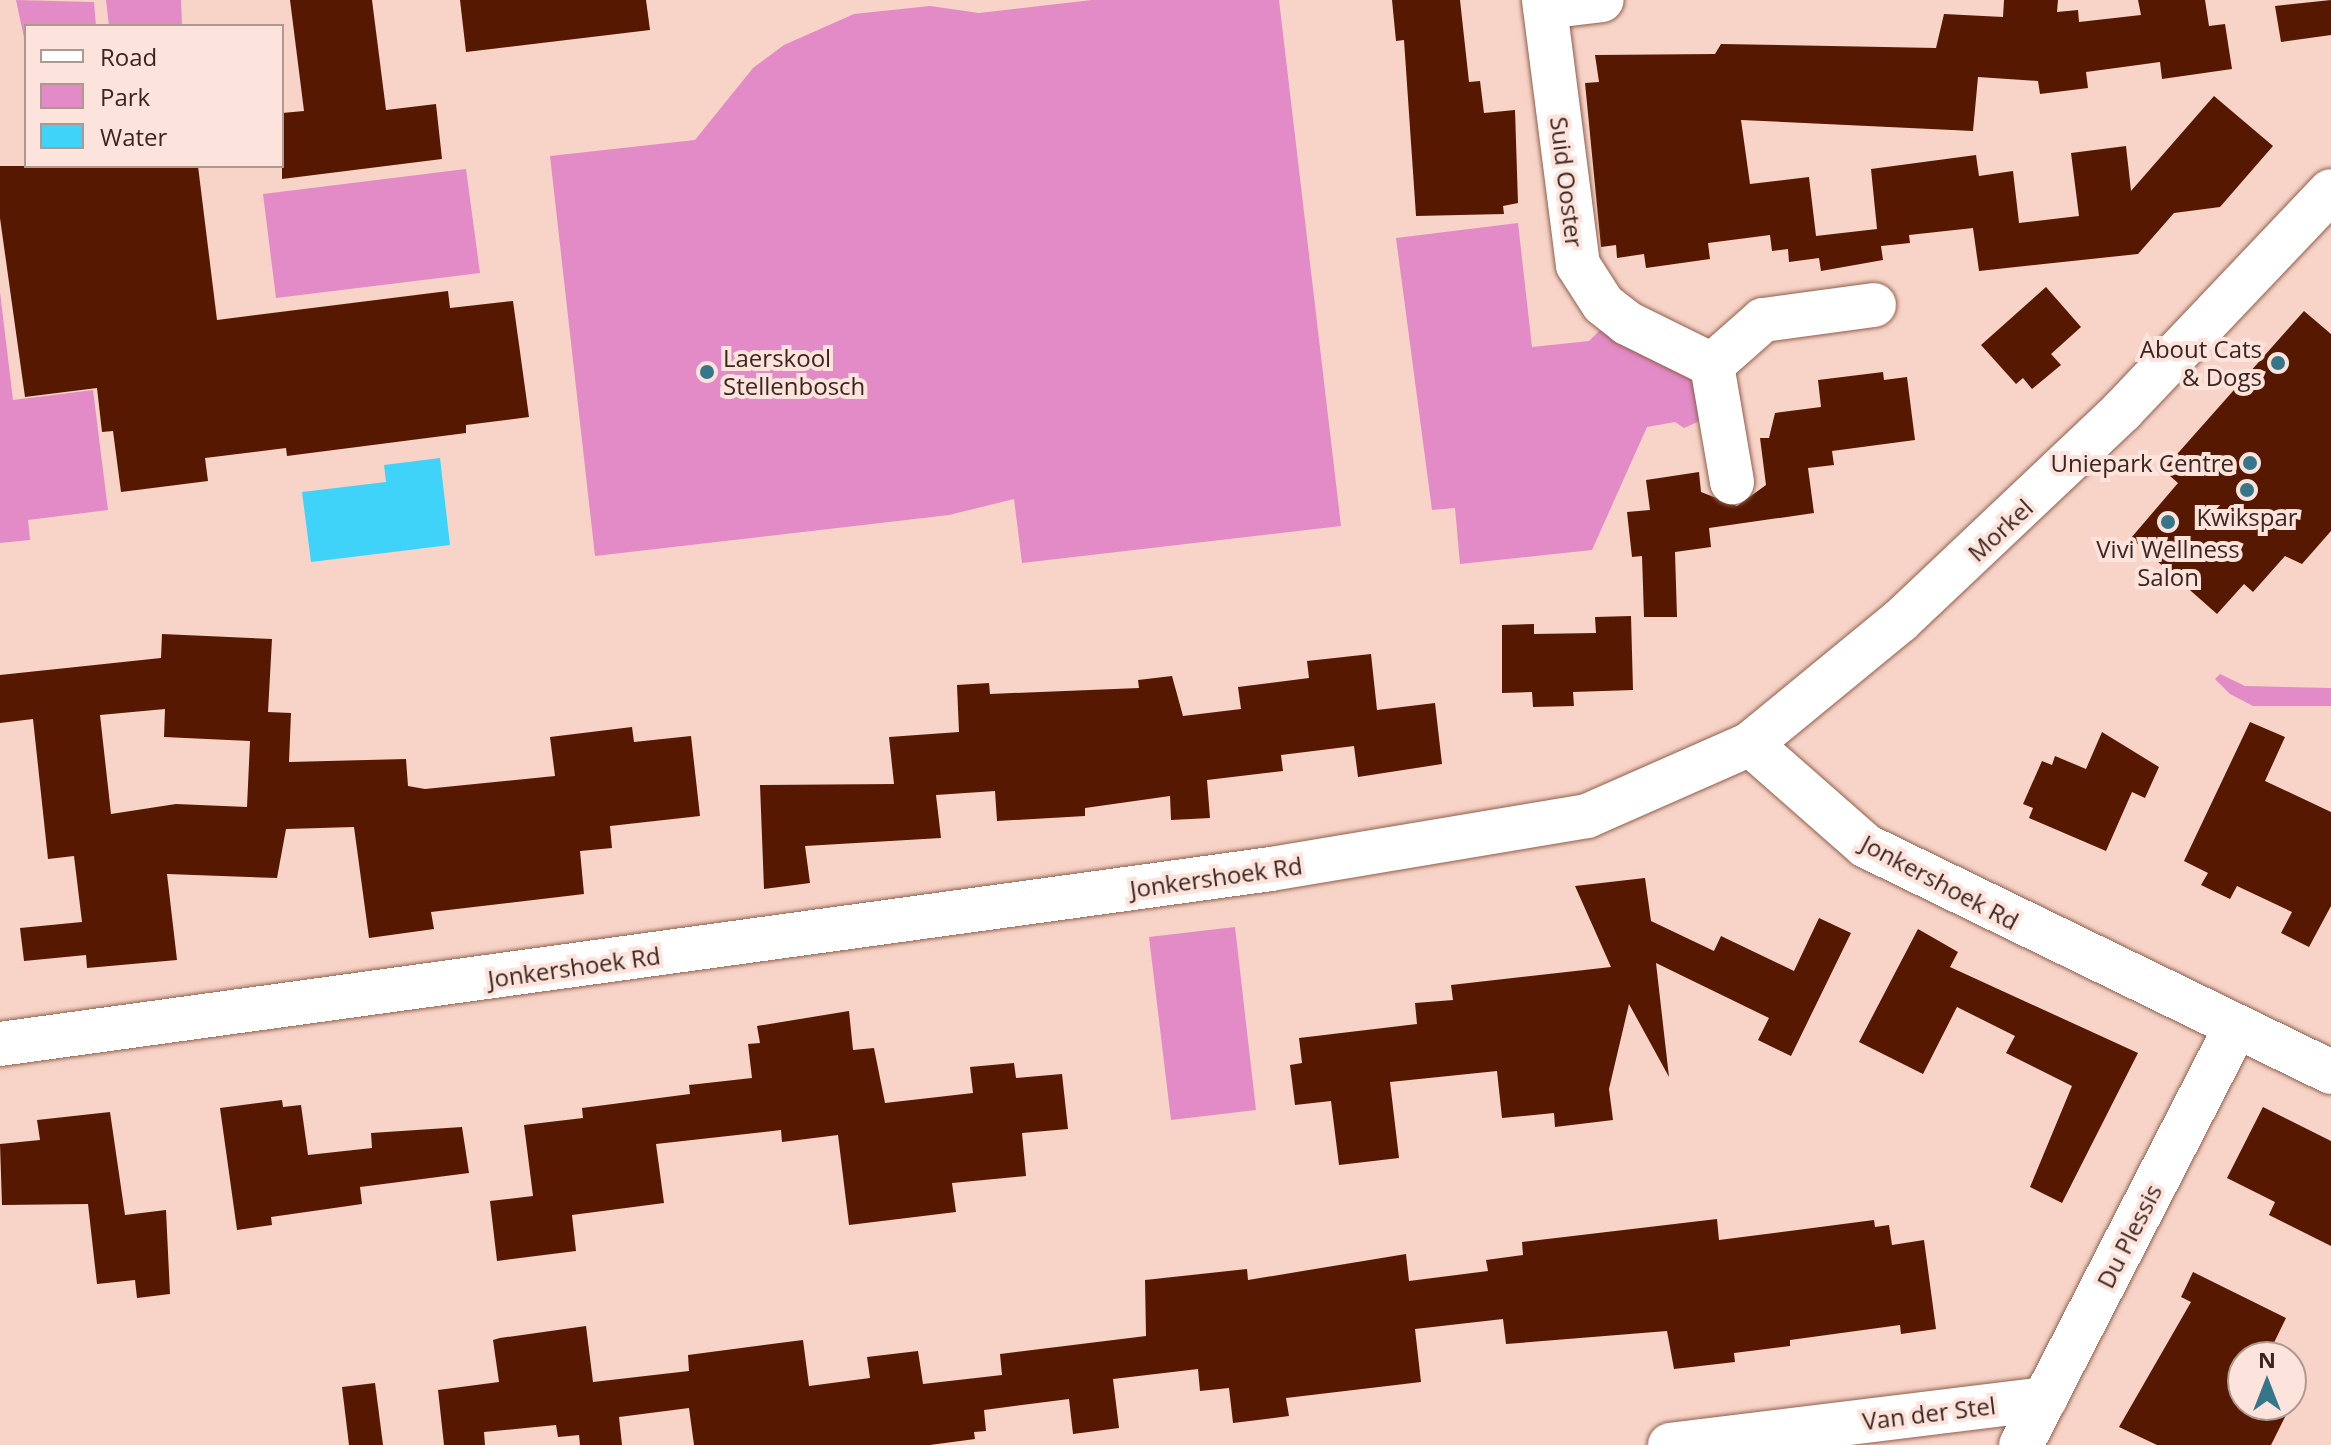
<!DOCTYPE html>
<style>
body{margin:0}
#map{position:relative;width:2331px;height:1445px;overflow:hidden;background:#f7d4c7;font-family:"Open Sans",sans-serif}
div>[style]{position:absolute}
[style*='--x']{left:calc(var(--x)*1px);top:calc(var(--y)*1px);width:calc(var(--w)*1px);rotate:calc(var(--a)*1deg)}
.green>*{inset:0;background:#e28bc6}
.water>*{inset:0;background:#40d3fa}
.building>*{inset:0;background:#561800}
.roads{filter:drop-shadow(0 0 2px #915e4d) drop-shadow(0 0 2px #915e4d)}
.minor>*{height:44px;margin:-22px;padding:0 22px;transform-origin:22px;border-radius:22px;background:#fff}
.dots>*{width:22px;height:22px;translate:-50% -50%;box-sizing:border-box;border:4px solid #fce4dc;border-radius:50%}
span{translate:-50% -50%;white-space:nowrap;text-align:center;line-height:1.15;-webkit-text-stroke:8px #fce4dc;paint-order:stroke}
.street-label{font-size:24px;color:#3b251e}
.poi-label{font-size:24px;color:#3b251e}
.right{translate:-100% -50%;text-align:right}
.left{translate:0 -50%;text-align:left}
.legend{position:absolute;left:24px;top:24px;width:260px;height:144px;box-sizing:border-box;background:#fce4dc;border:2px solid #af9890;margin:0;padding:10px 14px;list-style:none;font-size:24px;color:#3b251e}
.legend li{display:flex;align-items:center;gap:16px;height:40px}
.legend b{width:40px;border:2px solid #af9890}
.north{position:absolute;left:2227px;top:1341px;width:80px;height:80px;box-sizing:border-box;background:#fce4dc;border:2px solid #af9890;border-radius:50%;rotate:0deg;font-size:22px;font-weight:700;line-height:32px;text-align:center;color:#3b251e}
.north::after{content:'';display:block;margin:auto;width:28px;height:36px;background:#36768a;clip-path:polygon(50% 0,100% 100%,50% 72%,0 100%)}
</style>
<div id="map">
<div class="green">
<i style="clip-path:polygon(16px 0,94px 2px,96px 26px,26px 26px,26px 47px)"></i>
<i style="clip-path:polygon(106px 0,181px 0,182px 26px,109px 26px)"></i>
<i style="clip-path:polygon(1092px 0,1279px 0,1341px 526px,1022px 563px,1014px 499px,949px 515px,595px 556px,550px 156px,695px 140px,753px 68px,784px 45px,854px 14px,930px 6px,979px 13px)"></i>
<i style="clip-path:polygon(466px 169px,480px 273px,276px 298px,263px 194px)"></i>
<i style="clip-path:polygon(1518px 223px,1532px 347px,1589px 341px,1603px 327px,1699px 381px,1706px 418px,1684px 428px,1675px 422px,1647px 427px,1592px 550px,1460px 564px,1455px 508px,1432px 510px,1396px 238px)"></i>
<i style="clip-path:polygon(0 292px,13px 400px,93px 390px,108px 510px,28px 520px,30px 540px,0 543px)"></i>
<i style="clip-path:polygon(2220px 674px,2245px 686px,2331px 688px,2331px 706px,2253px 706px,2230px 694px,2215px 679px)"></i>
<i style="clip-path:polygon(1235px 927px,1256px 1110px,1171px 1120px,1149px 937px)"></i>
</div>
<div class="water">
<i style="clip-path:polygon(440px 458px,450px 545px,311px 562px,302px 492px,386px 482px,384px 465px)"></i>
</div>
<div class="building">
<i style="clip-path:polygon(290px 0,372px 0,386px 110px,436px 104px,442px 159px,282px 179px,282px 113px,304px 111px)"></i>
<i style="clip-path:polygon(460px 0,646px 0,650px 30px,466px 52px)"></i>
<i style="clip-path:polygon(1392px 0,1460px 0,1469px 82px,1480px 81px,1484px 113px,1515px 110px,1518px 203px,1503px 206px,1504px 214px,1416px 216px,1404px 40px,1396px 41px)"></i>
<i style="clip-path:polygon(2004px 0,2058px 0,2057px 12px,2078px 10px,2079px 22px,2141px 15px,2138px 0,2205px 0,2209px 26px,2225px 24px,2232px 69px,2162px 79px,2160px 62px,2086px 72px,2088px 88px,2040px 94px,2038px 81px,1978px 77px,1973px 131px,1741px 120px,1750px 184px,1809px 177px,1816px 236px,1877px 229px,1871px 169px,1976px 155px,1979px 176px,2013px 171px,2019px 223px,2079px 216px,2071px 153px,2126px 146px,2131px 191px,2214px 96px,2273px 146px,2220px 207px,2174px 213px,2138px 254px,1979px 271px,1973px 228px,1909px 235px,1910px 243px,1881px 246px,1883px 260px,1821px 271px,1819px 258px,1789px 262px,1788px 249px,1772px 251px,1770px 235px,1708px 243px,1710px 259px,1646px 268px,1644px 254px,1617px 258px,1616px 245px,1601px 247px,1585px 83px,1599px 82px,1595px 55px,1715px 54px,1721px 44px,1936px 48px,1944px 14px,2003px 17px)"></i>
<i style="clip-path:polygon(2331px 0,2331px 35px,2281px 42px,2275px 6px)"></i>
<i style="clip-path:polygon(0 166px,198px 166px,217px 320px,448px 291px,450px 308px,513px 301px,529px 417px,466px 425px,466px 433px,287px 456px,286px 448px,205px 458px,208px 481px,121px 492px,113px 431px,102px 432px,97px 388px,25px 397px,0 218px)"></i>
<i style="clip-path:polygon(2046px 287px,2081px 327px,2051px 354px,2061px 365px,2032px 389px,2023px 378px,2016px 384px,1981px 345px)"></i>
<i style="clip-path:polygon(2304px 311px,2331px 334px,2331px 531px,2302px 564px,2285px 556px,2253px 592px,2244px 584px,2217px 614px,2131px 538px,2178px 483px,2163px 470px)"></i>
<i style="clip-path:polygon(1883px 372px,1884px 380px,1907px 377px,1915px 440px,1832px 451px,1834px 465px,1808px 468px,1814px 513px,1709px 528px,1711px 547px,1675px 552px,1677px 617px,1644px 617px,1642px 556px,1632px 557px,1627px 512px,1650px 510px,1646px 480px,1699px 472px,1701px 492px,1737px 506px,1766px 485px,1760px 438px,1769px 438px,1775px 413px,1821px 407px,1818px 380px)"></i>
<i style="clip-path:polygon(1631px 616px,1633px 690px,1573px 692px,1574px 706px,1533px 707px,1532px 692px,1502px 693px,1502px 625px,1534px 624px,1534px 634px,1596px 633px,1595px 617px)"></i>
<i style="clip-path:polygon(evenodd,162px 634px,272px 639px,268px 712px,291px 713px,289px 762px,406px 759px,408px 786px,425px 789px,555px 776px,550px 737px,632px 727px,634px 742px,691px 736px,700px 816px,610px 826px,612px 848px,580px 851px,584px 894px,431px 912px,434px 929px,369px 938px,354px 827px,286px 829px,277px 878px,167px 874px,177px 960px,87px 968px,86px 955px,24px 961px,20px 928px,82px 922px,74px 856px,48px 859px,33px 719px,0 723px,0 675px,161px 658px,162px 634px,165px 709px,164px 737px,250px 741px,247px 807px,176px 804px,111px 814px,100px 715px,165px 709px)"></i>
<i style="clip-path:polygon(1371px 654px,1377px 710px,1435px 703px,1442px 764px,1358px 777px,1354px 746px,1281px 755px,1283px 771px,1207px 780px,1210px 818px,1171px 820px,1170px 796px,1085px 808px,1085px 816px,997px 821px,995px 791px,936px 795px,941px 838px,805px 846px,810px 883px,764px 889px,760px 785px,894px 784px,889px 737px,959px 732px,957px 685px,989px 683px,990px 694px,1139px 688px,1138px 680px,1172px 676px,1183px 716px,1241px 709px,1238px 687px,1309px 678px,1307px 661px)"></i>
<i style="clip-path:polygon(2250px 722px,2285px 737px,2265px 781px,2331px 812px,2331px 906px,2309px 947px,2281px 933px,2292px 912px,2237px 886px,2230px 899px,2201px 885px,2208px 873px,2184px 861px)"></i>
<i style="clip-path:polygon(2102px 732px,2159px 767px,2145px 798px,2132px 792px,2106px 851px,2029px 818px,2033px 808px,2023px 804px,2042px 761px,2052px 765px,2055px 756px,2086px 769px)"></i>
<i style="clip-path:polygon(1645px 878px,1651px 921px,1714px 951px,1721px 936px,1794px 971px,1819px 918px,1851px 933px,1791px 1056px,1758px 1040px,1769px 1018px,1656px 963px,1669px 1077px,1629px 1004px,1609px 1089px,1613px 1120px,1555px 1127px,1554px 1113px,1502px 1118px,1497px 1071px,1390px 1082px,1399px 1158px,1339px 1165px,1331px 1101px,1295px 1105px,1290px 1065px,1302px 1063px,1299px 1038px,1417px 1024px,1415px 1003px,1453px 1000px,1451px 985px,1611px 967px,1575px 886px)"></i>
<i style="clip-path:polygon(1918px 929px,1958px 952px,1950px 967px,2138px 1053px,2062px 1203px,2030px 1187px,2072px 1086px,2006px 1053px,2015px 1036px,1957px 1007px,1923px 1074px,1859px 1042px)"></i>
<i style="clip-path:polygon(849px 1011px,853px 1050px,874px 1048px,885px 1103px,973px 1093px,970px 1067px,1014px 1063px,1016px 1078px,1062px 1074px,1068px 1129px,1022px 1133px,1026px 1176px,952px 1183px,956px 1212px,849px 1225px,838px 1135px,782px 1142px,781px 1130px,656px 1144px,664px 1203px,572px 1215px,576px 1251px,497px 1261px,490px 1201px,533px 1196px,524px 1125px,583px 1118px,582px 1108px,690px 1094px,689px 1085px,752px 1078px,748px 1044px,760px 1043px,757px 1026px)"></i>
<i style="clip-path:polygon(282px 1100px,283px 1107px,301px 1105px,308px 1155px,372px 1148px,371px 1133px,462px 1127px,469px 1173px,360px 1187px,362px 1204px,271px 1217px,272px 1225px,237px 1230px,220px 1108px)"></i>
<i style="clip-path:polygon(2263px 1107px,2331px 1141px,2331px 1246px,2269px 1215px,2275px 1202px,2227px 1178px)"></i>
<i style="clip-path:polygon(110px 1112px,125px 1215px,166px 1210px,170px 1294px,137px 1298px,135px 1280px,97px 1284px,88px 1204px,2px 1205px,0 1144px,40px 1140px,37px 1120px)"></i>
<i style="clip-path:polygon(1717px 1219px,1719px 1240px,1874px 1220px,1875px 1227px,1889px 1225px,1892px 1245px,1924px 1240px,1936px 1329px,1901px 1334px,1900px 1325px,1790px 1340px,1790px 1346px,1734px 1353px,1735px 1362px,1674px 1369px,1667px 1331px,1506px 1344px,1503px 1319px,1415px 1329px,1421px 1382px,1286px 1398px,1289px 1416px,1233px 1423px,1229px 1388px,1200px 1391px,1198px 1369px,1113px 1379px,1119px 1428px,1073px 1434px,1069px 1399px,984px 1410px,986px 1431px,974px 1432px,975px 1439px,930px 1445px,694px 1445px,689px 1408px,619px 1417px,622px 1445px,580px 1445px,579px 1435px,558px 1437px,556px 1425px,484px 1432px,485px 1445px,444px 1445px,438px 1390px,499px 1382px,493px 1340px,500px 1338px,586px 1326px,593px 1382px,689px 1371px,688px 1355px,803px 1340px,809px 1386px,870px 1378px,867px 1357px,918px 1351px,923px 1384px,1002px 1375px,1000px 1354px,1146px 1336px,1145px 1280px,1247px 1269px,1248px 1280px,1406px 1254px,1409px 1281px,1488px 1271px,1486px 1260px,1523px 1255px,1522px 1242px)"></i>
<i style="clip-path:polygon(2193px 1272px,2286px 1318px,2267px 1357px,2243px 1357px,2243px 1405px,2291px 1405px,2291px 1390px,2297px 1393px,2271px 1445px,2157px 1445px,2119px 1427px,2191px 1302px,2181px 1297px)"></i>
<i style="clip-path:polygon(375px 1383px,383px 1445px,349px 1445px,342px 1387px)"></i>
</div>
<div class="roads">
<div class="minor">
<i style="--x:1544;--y:0;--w:267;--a:82.7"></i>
<i style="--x:1578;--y:265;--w:46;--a:57.3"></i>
<i style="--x:1603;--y:304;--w:31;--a:38"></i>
<i style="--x:1627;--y:323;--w:95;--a:26.3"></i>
<i style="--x:1712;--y:365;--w:119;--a:80.3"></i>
<i style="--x:1545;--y:7;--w:57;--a:-7"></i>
<i style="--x:1712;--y:365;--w:68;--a:-41.4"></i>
<i style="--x:1763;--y:320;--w:112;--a:-7.7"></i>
<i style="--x:1750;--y:744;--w:154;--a:41.3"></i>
<i style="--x:1866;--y:846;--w:517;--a:25.92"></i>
<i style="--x:0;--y:1044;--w:1283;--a:-7.84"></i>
<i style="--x:1271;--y:869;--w:320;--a:-9.5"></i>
<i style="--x:1587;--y:816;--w:178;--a:-23.8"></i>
<i style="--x:1750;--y:744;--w:194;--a:-39.4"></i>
<i style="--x:1900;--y:621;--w:306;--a:-43.4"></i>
<i style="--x:2122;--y:411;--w:303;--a:-46.5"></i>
<i style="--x:1670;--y:1445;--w:378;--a:-7"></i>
<i style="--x:2021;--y:1445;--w:471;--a:-62.8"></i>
</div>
</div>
<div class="dots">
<i style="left:2278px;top:363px;background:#36768a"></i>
<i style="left:707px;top:372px;background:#36768a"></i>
<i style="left:2250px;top:463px;background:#36768a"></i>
<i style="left:2247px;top:490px;background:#36768a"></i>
<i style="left:2168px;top:522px;background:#36768a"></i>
</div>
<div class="street-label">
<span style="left:1567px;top:182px;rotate:83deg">Suid Ooster</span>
<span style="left:2000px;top:530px;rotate:-43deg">Morkel</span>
<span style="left:1216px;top:877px;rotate:-8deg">Jonkershoek Rd</span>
<span style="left:1940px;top:882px;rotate:28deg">Jonkershoek Rd</span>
<span style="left:574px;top:967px;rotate:-8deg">Jonkershoek Rd</span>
<span style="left:2129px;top:1236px;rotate:-63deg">Du Plessis</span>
<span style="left:1929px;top:1413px;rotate:-7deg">Van der Stel</span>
</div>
<div class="poi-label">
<span class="right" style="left:2262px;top:363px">About Cats<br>&amp; Dogs</span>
<span class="left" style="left:723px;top:372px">Laerskool<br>Stellenbosch</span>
<span class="right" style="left:2234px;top:463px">Uniepark Centre</span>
<span style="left:2247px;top:517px">Kwikspar</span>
<span style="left:2168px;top:563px">Vivi Wellness<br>Salon</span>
</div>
<ul class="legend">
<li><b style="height:10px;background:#fff"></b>Road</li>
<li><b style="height:22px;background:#e28bc6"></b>Park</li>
<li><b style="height:22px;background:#40d3fa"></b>Water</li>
</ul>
<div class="north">N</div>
</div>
